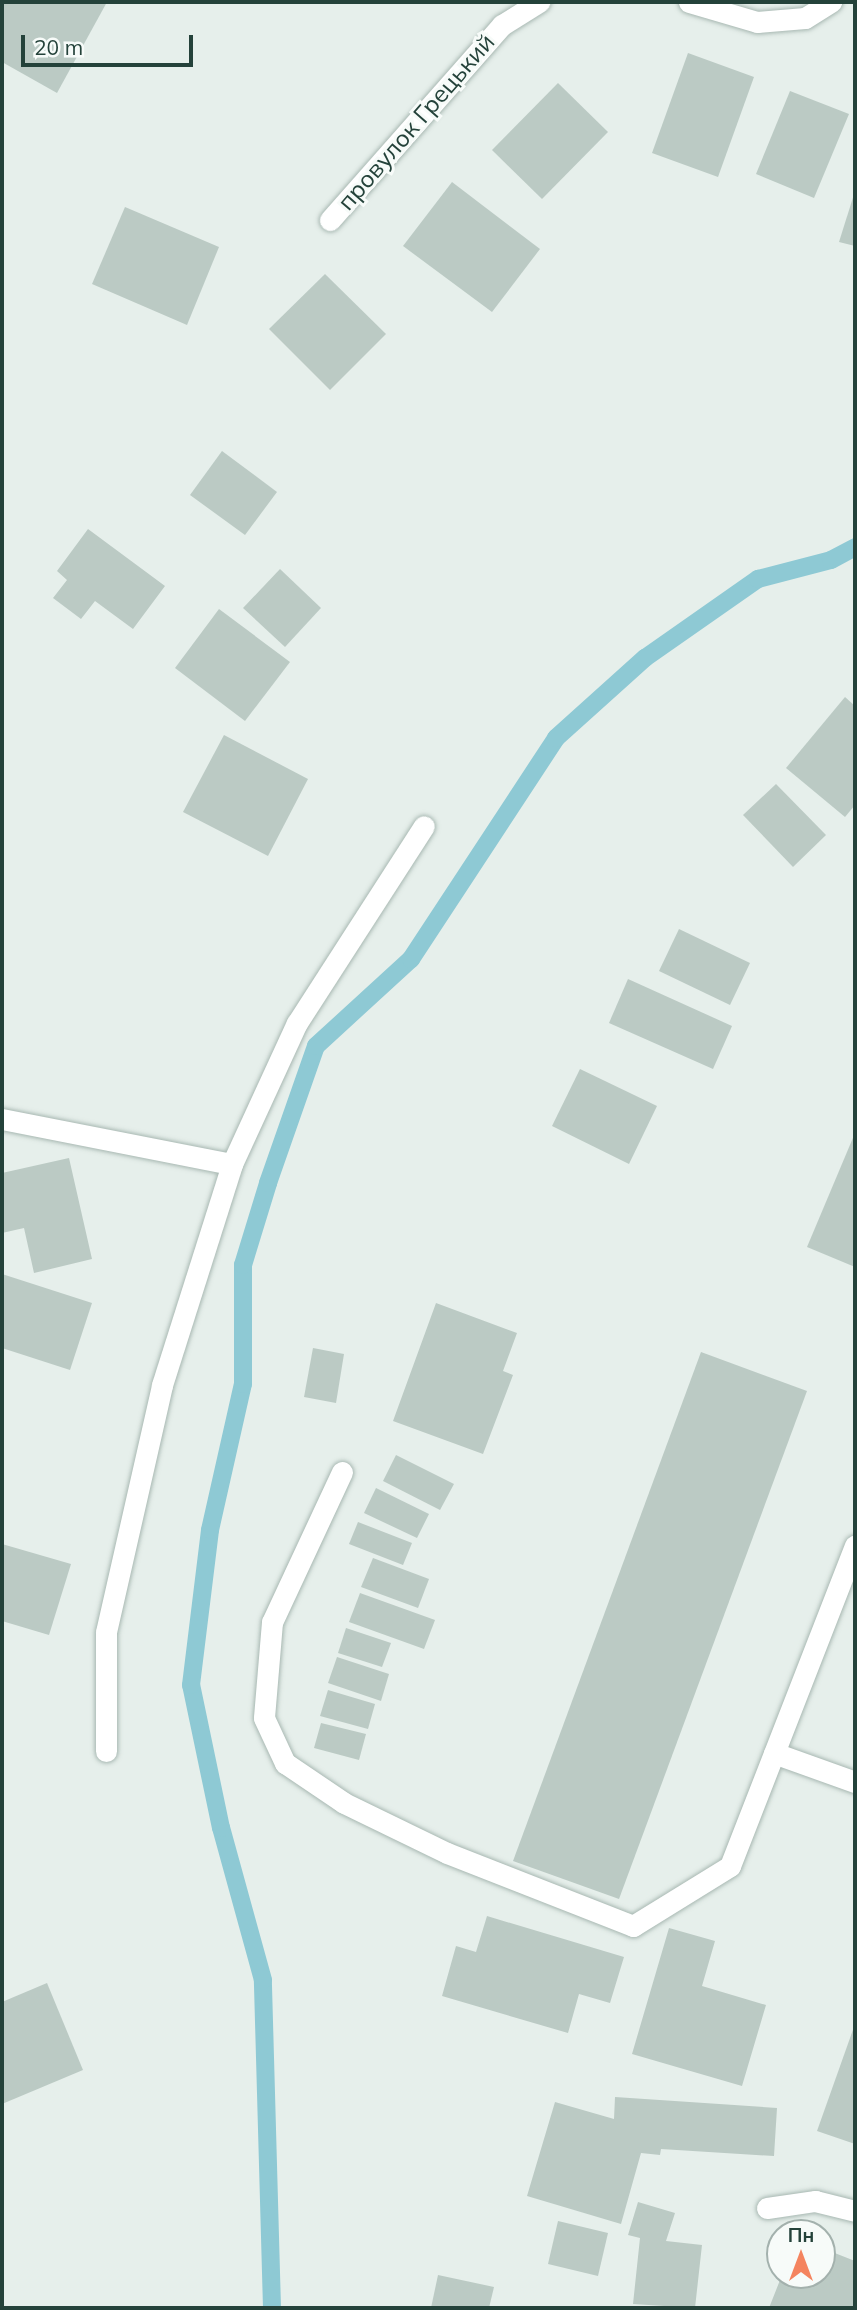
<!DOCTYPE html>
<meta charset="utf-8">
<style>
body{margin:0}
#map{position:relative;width:857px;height:2310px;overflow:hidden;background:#e6efeb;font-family:Mulish,sans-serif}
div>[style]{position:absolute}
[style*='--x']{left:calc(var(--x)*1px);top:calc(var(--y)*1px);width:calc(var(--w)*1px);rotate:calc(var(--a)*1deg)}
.stream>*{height:18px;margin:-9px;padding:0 9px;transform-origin:9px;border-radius:9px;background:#8ec9d4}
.building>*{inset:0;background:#bbcac4}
.roads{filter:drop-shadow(0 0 2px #a8b8b2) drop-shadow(0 0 2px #a8b8b2)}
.minor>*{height:21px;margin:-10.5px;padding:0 10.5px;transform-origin:10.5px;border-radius:10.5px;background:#fff}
span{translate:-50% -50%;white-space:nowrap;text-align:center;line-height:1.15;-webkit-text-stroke:6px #f7fbf9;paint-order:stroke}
.street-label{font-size:24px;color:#24423a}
.frame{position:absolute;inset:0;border:4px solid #24423a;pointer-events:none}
.north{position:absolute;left:766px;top:2219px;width:70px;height:70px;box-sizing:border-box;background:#f7fbf9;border:2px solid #a3b1ad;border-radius:50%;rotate:0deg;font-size:19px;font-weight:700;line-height:28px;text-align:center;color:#24423a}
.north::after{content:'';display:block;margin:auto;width:24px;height:32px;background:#f4845f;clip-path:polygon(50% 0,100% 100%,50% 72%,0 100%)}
.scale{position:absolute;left:21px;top:35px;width:172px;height:32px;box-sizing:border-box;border:4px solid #24423a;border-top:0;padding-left:9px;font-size:21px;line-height:24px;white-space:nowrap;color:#24423a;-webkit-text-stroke:5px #f7fbf9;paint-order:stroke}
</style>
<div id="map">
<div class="stream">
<i style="--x:272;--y:2308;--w:328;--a:-91.6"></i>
<i style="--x:263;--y:1980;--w:158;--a:-105.4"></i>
<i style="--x:221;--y:1828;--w:146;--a:-101.8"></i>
<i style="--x:191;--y:1685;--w:156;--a:-83"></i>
<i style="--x:210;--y:1530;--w:150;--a:-77.3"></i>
<i style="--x:243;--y:1384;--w:119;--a:-90"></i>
<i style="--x:243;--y:1265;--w:86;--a:-73"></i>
<i style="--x:268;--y:1183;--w:145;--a:-70.7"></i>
<i style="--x:316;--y:1046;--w:129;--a:-42.5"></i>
<i style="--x:411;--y:959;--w:264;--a:-56.7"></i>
<i style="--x:556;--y:738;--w:120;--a:-42"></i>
<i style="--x:645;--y:658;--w:138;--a:-35"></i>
<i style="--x:758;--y:579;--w:75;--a:-14.6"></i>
<i style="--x:831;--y:560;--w:27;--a:-28"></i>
</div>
<div class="building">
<i style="clip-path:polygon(5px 2px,107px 2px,57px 93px,2px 62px,2px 8px)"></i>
<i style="clip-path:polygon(688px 53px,754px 77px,718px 177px,652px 153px)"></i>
<i style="clip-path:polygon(558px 83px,608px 132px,542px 199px,492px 150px)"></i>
<i style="clip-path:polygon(790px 91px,849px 114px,814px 198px,756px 174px)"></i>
<i style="clip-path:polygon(452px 182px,540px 249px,492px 312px,403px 246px)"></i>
<i style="clip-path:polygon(855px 191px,855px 246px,839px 242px)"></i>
<i style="clip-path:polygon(125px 207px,219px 247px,187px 325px,92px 284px)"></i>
<i style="clip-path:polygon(325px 274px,386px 334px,330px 390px,269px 329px)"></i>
<i style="clip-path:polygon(222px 451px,277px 492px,245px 535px,190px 495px)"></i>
<i style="clip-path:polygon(88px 529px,165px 586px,133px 629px,95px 601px,81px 619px,53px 598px,67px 580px,57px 571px)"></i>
<i style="clip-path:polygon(280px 569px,321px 608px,285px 647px,243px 608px)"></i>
<i style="clip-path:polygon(219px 609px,290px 662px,245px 721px,175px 668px)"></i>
<i style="clip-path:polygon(845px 697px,855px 706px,855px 805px,845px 817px,786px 768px)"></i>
<i style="clip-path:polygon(224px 735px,308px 779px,268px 856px,183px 812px)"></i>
<i style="clip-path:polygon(776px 784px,826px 835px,793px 867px,743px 815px)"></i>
<i style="clip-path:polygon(679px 929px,750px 963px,730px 1005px,659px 971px)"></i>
<i style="clip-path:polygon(628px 979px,732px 1026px,713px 1069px,609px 1023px)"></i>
<i style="clip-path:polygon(580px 1069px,657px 1106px,629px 1164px,552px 1126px)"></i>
<i style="clip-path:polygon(855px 1133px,855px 1267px,807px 1247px)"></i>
<i style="clip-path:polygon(69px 1158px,92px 1259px,34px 1273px,24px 1228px,2px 1233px,2px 1173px)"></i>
<i style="clip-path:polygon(2px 1274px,92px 1303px,70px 1370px,2px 1348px)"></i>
<i style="clip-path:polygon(436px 1303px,517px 1333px,503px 1371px,513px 1375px,483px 1454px,393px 1421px)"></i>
<i style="clip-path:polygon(313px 1348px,344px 1354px,336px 1403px,304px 1397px)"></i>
<i style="clip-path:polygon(701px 1352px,807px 1391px,619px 1899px,513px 1861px)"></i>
<i style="clip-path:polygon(396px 1455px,454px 1484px,440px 1510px,383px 1481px)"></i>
<i style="clip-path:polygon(376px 1488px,429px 1514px,417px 1538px,364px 1513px)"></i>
<i style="clip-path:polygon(358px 1522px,412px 1543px,403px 1565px,349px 1544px)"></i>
<i style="clip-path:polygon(2px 1544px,71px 1564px,49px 1635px,2px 1621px)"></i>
<i style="clip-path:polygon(373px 1558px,429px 1579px,418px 1608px,361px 1587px)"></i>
<i style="clip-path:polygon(360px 1593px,435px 1620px,424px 1649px,349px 1622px)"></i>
<i style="clip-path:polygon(346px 1628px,391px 1643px,382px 1667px,338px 1653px)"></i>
<i style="clip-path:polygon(337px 1657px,389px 1674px,381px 1701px,328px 1683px)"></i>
<i style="clip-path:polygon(328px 1690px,375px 1704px,368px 1729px,320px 1716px)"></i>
<i style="clip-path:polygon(321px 1723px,366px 1734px,359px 1760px,314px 1748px)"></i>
<i style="clip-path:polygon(487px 1916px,624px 1957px,610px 2003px,579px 1994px,568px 2033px,442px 1996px,456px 1946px,476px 1952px)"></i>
<i style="clip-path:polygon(669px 1928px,715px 1941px,702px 1986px,766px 2005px,742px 2086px,632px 2054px)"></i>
<i style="clip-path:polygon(47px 1983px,83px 2070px,2px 2104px,2px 2002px)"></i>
<i style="clip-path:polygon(855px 2024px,855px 2144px,817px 2131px)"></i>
<i style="clip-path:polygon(615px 2097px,777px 2108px,774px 2156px,661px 2149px,660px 2155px,641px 2153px,621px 2224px,527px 2196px,555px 2102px,614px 2119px)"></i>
<i style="clip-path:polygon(638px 2202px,675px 2213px,666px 2241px,702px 2245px,695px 2308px,633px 2304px,640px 2238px,628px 2235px)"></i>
<i style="clip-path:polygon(558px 2221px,608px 2233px,598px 2276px,548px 2264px)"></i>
<i style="clip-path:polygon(822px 2248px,855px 2261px,855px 2308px,769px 2308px,782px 2275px,822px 2275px)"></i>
<i style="clip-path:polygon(438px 2275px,494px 2287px,489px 2308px,431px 2308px)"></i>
</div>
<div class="roads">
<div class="minor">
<i style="--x:689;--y:2;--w:71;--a:16.4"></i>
<i style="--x:757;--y:22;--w:48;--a:-4.8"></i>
<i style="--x:805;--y:18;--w:31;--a:-32"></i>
<i style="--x:330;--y:220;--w:260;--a:-48.6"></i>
<i style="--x:502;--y:25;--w:44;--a:-31.9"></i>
<i style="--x:2;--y:1119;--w:234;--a:11.1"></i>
<i style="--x:342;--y:1472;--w:166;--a:115"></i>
<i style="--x:272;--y:1622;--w:96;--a:94.8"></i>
<i style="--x:264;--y:1718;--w:50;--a:65"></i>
<i style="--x:285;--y:1763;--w:71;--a:34.1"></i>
<i style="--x:344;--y:1803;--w:114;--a:25.9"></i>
<i style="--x:447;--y:1853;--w:200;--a:21.4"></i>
<i style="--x:633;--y:1926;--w:114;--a:-31.7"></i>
<i style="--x:730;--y:1866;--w:344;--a:-68.7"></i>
<i style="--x:106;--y:1751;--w:119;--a:-90"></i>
<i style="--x:106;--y:1632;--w:253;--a:-77.2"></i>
<i style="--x:162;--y:1385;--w:232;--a:-72.4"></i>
<i style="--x:232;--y:1164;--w:155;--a:-65.3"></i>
<i style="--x:297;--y:1023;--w:234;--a:-57.2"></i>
<i style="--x:774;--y:1753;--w:86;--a:19.7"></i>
<i style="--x:767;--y:2208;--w:49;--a:-8.3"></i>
<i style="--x:815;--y:2201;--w:41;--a:14"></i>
</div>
</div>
<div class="street-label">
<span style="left:416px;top:122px;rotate:-49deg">провулок Грецький</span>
</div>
<div class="frame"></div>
<div class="north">Пн</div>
<div class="scale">20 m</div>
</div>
